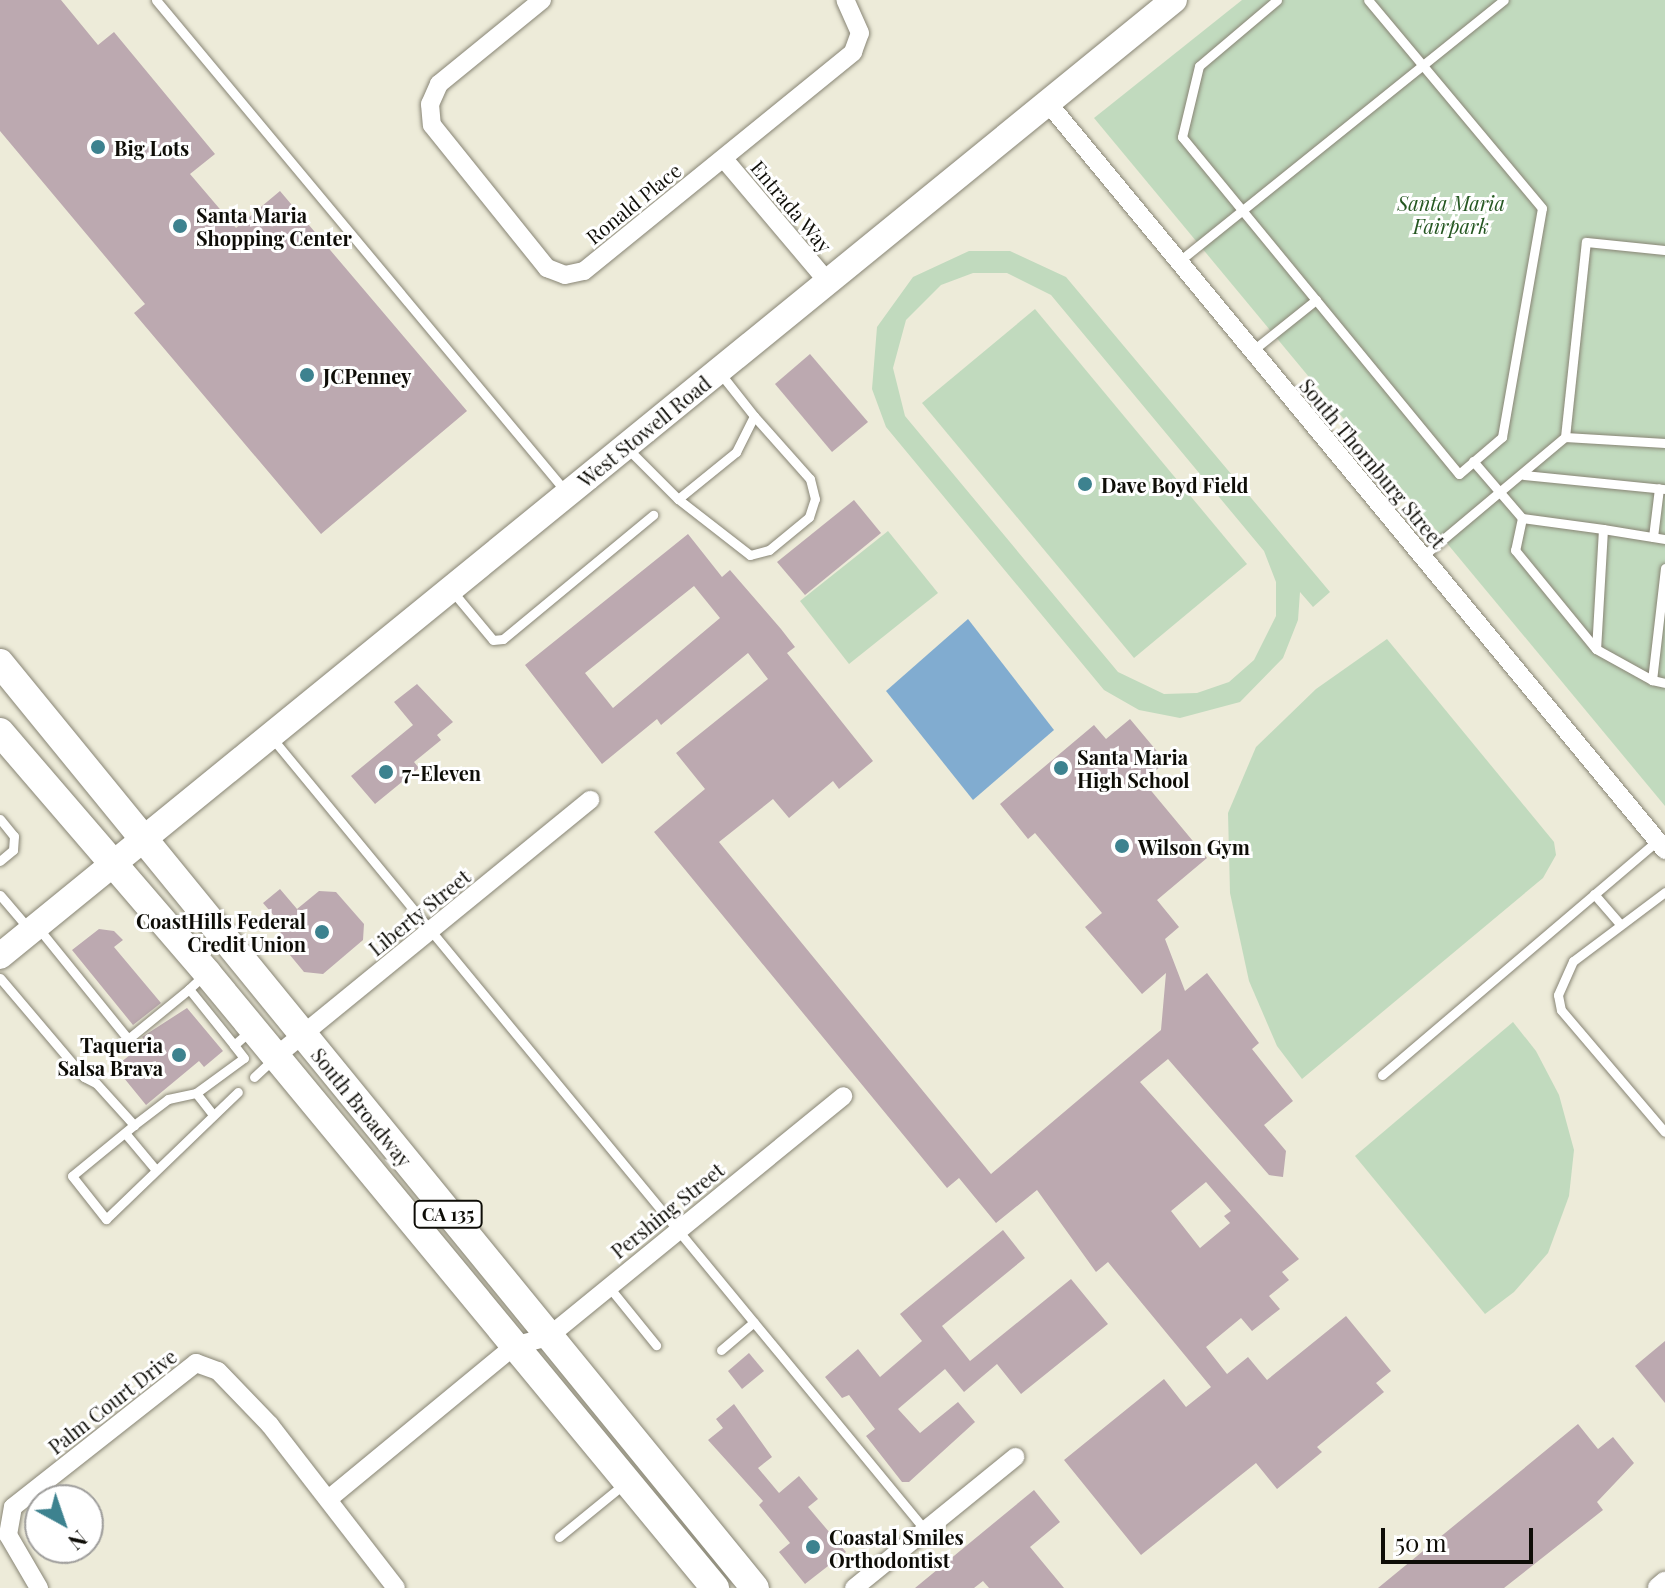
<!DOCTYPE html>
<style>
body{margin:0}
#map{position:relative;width:1665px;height:1588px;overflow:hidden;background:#edebd9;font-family:"Playfair Display",serif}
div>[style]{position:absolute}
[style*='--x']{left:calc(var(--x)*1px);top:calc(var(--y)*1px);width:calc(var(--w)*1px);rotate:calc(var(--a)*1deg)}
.green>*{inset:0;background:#c1dabe}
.water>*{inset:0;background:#81acd0}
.building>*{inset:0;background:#bca9b0}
.roads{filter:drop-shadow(0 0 2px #888575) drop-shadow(0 0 2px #888575)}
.service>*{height:9px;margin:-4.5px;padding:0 4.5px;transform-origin:4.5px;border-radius:4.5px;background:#fff}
.minor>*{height:18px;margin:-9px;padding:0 9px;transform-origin:9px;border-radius:9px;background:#fff}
.tertiary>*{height:22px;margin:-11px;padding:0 11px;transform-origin:11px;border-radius:11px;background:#fff}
.secondary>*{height:26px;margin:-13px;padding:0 13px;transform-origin:13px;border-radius:13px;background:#fff}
.primary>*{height:28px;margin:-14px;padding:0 14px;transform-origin:14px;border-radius:14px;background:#fff}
.dots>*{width:22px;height:22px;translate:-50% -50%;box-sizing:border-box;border:4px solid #fff;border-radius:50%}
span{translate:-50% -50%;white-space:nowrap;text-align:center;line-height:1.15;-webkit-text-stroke:6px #fff;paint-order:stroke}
.shield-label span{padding:2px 6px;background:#fff;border:2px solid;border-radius:6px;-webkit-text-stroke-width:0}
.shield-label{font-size:18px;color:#0e0d07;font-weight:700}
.poi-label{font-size:20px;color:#0e0d07;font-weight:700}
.left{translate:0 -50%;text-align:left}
.right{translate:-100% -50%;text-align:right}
.park-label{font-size:20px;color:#255721;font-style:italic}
.street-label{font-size:20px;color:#0e0d07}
.north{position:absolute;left:24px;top:1484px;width:80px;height:80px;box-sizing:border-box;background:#fff;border:2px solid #9f9e9c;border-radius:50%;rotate:140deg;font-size:22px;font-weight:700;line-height:32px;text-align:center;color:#0e0d07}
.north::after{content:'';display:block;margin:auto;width:28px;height:36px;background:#3d828f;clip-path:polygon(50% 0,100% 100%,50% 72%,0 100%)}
.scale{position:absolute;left:1381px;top:1528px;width:152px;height:36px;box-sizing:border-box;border:4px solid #0e0d07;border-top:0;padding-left:10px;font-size:24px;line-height:28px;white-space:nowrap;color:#0e0d07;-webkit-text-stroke:6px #fff;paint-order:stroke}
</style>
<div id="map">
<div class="green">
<i style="clip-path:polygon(1242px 0,1665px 0,1665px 806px,1094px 118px)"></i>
<i style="clip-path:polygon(evenodd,969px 251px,1010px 251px,1066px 277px,1330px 592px,1313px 607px,1300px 592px,1298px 620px,1283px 658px,1240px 702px,1180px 718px,1139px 710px,1104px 690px,886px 427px,872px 389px,877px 327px,913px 277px,969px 251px,973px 273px,1007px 273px,1051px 295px,1264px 551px,1276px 582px,1276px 616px,1254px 660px,1229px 682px,1197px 693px,1164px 694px,1118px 672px,905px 416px,893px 368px,906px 320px,941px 285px,973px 273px)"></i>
<i style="clip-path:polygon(1035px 309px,1247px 564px,1134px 658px,922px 403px)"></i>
<i style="clip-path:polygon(888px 531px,938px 593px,849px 664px,800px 601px)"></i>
<i style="clip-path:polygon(1387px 639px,1554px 842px,1556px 855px,1543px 878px,1302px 1079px,1277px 1046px,1249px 981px,1230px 893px,1228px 813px,1256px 747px,1316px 689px)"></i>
<i style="clip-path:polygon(1513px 1022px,1536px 1051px,1559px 1095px,1574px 1150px,1569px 1196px,1548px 1253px,1514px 1292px,1485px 1314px,1355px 1156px)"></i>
</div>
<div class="water">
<i style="clip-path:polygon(968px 619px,1054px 730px,973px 800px,886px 691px)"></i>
</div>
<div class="building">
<i style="clip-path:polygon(0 0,61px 0,98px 45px,114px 32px,215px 154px,190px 174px,236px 228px,280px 191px,467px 411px,321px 534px,134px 313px,145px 304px,0 131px)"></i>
<i style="clip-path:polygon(810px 354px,868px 422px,832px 452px,775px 384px)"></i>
<i style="clip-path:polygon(854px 500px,881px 533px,805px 595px,777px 562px)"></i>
<i style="clip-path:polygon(evenodd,688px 534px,722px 577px,730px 570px,781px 629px,795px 647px,787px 653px,873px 761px,839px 789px,833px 781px,789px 818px,773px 799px,719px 842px,991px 1174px,1161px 1030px,1166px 973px,1142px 994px,1085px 927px,1102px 913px,1035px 833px,1028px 839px,1000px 804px,1094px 725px,1106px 739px,1130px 719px,1166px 762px,1143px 781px,1207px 858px,1157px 900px,1179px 927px,1165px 939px,1185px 991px,1207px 973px,1259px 1043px,1252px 1049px,1293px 1101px,1264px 1125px,1286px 1151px,1283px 1177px,1269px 1175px,1168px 1059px,1140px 1082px,1299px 1259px,1282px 1272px,1289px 1280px,1269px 1296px,1280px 1309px,1252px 1331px,1241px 1318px,1206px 1347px,1227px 1374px,1248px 1357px,1267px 1380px,1346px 1316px,1391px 1371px,1376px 1383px,1384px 1392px,1317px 1447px,1322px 1452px,1277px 1489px,1256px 1463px,1141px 1555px,1064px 1460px,1164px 1379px,1186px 1407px,1211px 1387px,1108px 1262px,1096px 1272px,1037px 1190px,996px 1223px,959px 1178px,947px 1188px,654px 832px,705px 789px,676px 753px,768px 679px,748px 653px,661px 725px,657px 719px,602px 764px,525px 665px,688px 534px,694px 586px,720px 618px,613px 708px,585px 673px,694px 586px,688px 534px,1206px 1182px,1231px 1211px,1224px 1216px,1230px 1223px,1200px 1248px,1171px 1211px,1206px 1182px)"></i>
<i style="clip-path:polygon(417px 684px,453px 722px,437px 735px,441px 740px,414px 762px,419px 768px,375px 804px,351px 776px,413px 725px,394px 702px)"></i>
<i style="clip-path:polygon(280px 889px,297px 909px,319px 891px,336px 892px,364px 924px,363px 940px,323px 974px,304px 972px,280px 943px,281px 924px,263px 903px)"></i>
<i style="clip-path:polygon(99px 929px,114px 931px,123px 940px,114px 947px,161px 1003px,133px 1025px,72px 950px)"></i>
<i style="clip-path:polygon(187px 1008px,223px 1051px,204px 1067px,199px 1061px,146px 1105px,115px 1067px,146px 1042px,142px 1037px)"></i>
<i style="clip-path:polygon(1003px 1230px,1025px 1258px,942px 1326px,970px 1361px,1071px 1279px,1108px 1324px,1021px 1394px,997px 1364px,964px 1392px,945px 1369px,898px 1409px,920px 1433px,958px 1402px,975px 1422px,909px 1482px,902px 1482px,866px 1436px,875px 1429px,849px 1395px,842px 1398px,825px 1377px,858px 1349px,880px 1377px,922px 1341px,900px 1314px)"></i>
<i style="clip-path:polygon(1665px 1341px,1665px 1403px,1635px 1366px)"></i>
<i style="clip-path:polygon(749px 1353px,764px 1371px,742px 1389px,728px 1371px)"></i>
<i style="clip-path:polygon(734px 1404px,772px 1457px,758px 1468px,779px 1493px,799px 1476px,818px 1499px,808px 1507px,846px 1552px,805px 1584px,779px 1552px,790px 1543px,759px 1505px,763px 1501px,708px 1440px,723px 1428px,716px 1419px)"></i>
<i style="clip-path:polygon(1578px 1424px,1598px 1449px,1613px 1437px,1634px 1463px,1597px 1502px,1603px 1510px,1504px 1588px,1378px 1588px)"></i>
<i style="clip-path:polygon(1034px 1490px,1060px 1522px,1030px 1547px,1064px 1588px,989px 1588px,983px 1581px,974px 1588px,915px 1588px)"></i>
</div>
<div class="roads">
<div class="service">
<i style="--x:156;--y:0;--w:640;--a:50.19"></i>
<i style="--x:1277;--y:0;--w:102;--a:139.8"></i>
<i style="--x:1199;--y:66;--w:73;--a:103.5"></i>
<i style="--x:1182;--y:137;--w:436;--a:50.6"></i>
<i style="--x:1459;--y:474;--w:57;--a:-40.7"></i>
<i style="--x:1502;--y:437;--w:232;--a:-80.1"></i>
<i style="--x:1542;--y:208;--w:271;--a:-129.9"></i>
<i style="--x:1178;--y:262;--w:418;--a:-38.8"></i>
<i style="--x:1252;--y:351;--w:82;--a:-38.6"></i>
<i style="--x:1565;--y:437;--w:100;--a:3.4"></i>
<i style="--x:628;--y:449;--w:71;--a:45"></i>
<i style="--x:678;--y:499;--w:75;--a:-39"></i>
<i style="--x:736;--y:452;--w:40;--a:-63.4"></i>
<i style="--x:754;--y:416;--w:55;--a:-128.3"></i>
<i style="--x:1473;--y:461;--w:75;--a:49.3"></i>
<i style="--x:1522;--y:518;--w:82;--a:7.7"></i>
<i style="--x:1603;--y:529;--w:120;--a:93.3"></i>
<i style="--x:1596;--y:649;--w:64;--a:29"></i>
<i style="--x:1524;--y:475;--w:142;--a:5.7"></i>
<i style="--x:678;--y:499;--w:91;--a:37.9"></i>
<i style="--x:750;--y:555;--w:20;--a:-15"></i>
<i style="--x:769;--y:550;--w:52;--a:-39.5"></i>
<i style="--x:809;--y:517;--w:19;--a:-72"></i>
<i style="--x:815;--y:499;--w:21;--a:-104"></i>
<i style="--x:810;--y:479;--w:84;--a:-131.6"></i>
<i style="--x:1522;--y:518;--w:33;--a:102"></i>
<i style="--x:1515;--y:550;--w:128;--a:50.7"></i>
<i style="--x:1603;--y:529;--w:63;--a:9.2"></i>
<i style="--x:1653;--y:537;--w:49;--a:-83"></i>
<i style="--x:1423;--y:556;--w:185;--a:-40"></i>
<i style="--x:1565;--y:437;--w:196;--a:-83.9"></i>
<i style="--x:1586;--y:242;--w:79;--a:5.8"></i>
<i style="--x:1665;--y:568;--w:113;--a:96.6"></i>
<i style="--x:1652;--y:680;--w:13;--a:13"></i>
<i style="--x:453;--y:592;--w:62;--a:50.2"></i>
<i style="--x:493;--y:640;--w:10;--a:-6"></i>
<i style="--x:503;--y:639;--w:195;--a:-39.6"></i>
<i style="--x:272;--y:738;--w:1026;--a:50.49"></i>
<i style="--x:0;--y:819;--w:22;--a:51"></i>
<i style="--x:14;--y:836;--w:14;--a:94"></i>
<i style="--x:13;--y:850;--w:17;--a:140"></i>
<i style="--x:1665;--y:892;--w:115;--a:143.1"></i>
<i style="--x:1573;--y:961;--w:37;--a:114"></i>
<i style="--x:1558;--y:995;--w:15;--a:79"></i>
<i style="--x:1561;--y:1010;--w:160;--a:49.6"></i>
<i style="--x:1594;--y:894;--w:40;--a:49"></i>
<i style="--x:0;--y:895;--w:45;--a:49.5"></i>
<i style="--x:39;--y:929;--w:141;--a:51"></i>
<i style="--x:128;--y:1039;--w:79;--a:-39.3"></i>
<i style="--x:204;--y:975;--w:21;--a:137"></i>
<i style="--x:189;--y:989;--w:72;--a:51.2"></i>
<i style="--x:234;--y:1045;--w:21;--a:-41"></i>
<i style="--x:0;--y:978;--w:130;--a:49.7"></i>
<i style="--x:84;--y:1077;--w:13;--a:27"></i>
<i style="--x:96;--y:1083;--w:57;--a:47.9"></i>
<i style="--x:134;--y:1125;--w:43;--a:-37.4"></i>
<i style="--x:168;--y:1099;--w:29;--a:-12"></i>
<i style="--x:196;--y:1093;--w:59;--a:-36.1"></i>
<i style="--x:244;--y:1058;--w:16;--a:-128"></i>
<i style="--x:1382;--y:1075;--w:361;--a:-40.4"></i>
<i style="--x:254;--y:1077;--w:26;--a:-43"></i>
<i style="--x:196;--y:1093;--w:28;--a:52"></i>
<i style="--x:134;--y:1125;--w:80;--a:140.6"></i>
<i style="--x:72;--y:1176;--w:55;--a:51.7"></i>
<i style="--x:106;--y:1219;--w:183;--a:-43.9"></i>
<i style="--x:125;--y:1133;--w:48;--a:50"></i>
<i style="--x:609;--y:1287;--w:75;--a:51"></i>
<i style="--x:721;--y:1350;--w:43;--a:-40.3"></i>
<i style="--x:559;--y:1537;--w:84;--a:-39.2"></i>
</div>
<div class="minor">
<i style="--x:542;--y:0;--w:133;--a:140.8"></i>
<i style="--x:439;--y:84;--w:22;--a:114"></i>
<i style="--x:430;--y:104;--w:21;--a:85"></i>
<i style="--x:432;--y:125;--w:184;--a:51.2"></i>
<i style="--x:547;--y:268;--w:19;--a:21"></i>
<i style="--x:565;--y:275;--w:19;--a:-12"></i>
<i style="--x:584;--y:271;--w:347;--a:-39.1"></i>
<i style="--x:853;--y:52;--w:20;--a:-70"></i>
<i style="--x:860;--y:33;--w:36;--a:-114"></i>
<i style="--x:1048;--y:103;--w:969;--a:50.44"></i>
<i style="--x:724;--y:159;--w:160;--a:49.8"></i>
<i style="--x:275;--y:1057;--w:407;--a:-39.2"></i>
<i style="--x:331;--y:1497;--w:237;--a:-39.5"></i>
<i style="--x:514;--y:1346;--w:35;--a:-15"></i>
<i style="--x:548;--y:1337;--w:381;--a:-39.2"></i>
<i style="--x:39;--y:1588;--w:61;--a:-120.3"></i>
<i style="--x:8;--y:1535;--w:28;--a:-80"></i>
<i style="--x:13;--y:1507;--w:233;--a:-38.2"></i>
<i style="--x:196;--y:1363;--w:23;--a:20"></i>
<i style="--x:218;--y:1371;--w:75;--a:46.1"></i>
<i style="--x:270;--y:1425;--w:206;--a:52.3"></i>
<i style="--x:854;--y:1588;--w:208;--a:-39.1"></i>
</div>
<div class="tertiary">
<i style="--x:1659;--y:1588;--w:8;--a:-40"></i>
</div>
<div class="secondary">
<i style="--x:0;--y:956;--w:1514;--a:-39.16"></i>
</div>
<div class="primary">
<i style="--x:0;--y:663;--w:1194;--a:50.78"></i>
<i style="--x:0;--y:732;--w:318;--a:49.3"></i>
<i style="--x:207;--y:973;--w:798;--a:50.44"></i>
</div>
</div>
<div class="dots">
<i style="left:98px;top:147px;background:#3d828f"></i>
<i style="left:180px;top:226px;background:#3d828f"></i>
<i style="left:307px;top:375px;background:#3d828f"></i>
<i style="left:1085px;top:484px;background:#3d828f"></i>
<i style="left:1061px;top:768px;background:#3d828f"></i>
<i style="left:386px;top:772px;background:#3d828f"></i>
<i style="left:1122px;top:846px;background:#3d828f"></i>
<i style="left:322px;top:932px;background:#3d828f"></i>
<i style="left:179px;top:1055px;background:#3d828f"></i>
<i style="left:813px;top:1547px;background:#3d828f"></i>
</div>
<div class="shield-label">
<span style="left:448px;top:1214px">CA 135</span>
</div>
<div class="poi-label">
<span class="left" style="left:114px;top:147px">Big Lots</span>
<span class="left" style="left:196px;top:226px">Santa Maria<br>Shopping Center</span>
<span class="left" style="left:323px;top:375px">JCPenney</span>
<span class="left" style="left:1101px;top:484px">Dave Boyd Field</span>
<span class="left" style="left:1077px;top:768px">Santa Maria<br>High School</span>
<span class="left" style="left:402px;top:772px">7-Eleven</span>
<span class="left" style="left:1138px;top:846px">Wilson Gym</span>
<span class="right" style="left:306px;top:932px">CoastHills Federal<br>Credit Union</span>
<span class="right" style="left:163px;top:1056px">Taqueria<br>Salsa Brava</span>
<span class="left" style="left:829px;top:1548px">Coastal Smiles<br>Orthodontist</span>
</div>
<div class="park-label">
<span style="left:1451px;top:214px">Santa Maria<br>Fairpark</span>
</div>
<div class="street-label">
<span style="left:633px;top:203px;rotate:-39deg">Ronald Place</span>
<span style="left:792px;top:206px;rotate:50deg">Entrada Way</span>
<span style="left:644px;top:431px;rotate:-39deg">West Stowell Road</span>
<span style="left:1373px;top:463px;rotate:50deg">South Thornburg Street</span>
<span style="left:419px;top:912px;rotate:-39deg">Liberty Street</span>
<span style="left:362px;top:1107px;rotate:51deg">South Broadway</span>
<span style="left:667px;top:1210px;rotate:-39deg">Pershing Street</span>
<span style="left:112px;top:1401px;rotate:-38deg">Palm Court Drive</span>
</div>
<div class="north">N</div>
<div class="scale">50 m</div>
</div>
